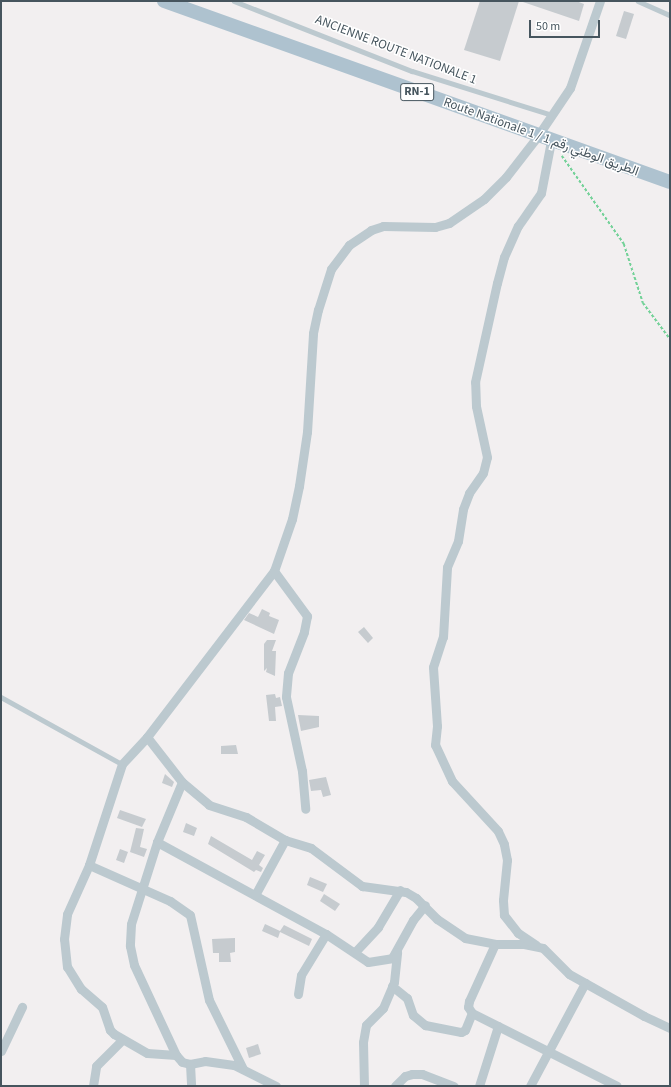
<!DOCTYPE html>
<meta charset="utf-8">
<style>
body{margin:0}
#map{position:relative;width:671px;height:1087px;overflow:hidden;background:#f2eff0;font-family:"Source Sans 3",Vazirmatn,sans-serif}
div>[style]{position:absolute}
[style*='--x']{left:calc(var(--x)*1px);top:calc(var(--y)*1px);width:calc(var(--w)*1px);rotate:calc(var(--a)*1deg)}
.building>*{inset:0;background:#c6cbcf}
.path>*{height:1.5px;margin-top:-0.75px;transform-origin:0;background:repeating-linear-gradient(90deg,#73d198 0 3px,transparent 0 5px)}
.service>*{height:4.5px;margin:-2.25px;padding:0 2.25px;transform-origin:2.25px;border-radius:2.25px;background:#bcc9cf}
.minor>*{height:9px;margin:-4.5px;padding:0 4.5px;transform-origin:4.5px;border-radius:4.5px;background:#bcc9cf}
.primary>*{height:14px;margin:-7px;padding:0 7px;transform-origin:7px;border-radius:7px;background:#aec2cf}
span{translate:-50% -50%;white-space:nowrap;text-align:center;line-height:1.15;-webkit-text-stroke:3px #fff;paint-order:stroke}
.shield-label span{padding:1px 3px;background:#fff;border:1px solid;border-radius:3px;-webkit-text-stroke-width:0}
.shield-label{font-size:12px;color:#46555e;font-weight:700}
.street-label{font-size:13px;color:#46555e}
.frame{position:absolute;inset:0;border:2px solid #46555e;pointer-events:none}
.scale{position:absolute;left:529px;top:20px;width:71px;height:18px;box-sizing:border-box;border:2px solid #46555e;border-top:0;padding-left:5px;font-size:12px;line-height:14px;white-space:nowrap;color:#46555e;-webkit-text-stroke:3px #fff;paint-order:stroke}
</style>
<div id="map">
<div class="building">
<i style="clip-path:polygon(480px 1px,519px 1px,500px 61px,464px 50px)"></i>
<i style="clip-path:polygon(520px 1px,576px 1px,584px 4px,579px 21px)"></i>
<i style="clip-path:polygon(624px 11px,634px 14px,626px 39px,616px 36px)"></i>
<i style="clip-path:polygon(262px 609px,270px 613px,269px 616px,279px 620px,274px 634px,244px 620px,249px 613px,258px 617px)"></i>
<i style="clip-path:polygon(364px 627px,373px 638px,368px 643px,358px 632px)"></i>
<i style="clip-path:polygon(267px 640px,276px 640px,272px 651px,276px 651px,275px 676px,266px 672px,267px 668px,264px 671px,264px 644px)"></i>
<i style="clip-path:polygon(275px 694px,276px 698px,280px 697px,282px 706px,275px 707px,276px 721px,269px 721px,266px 695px)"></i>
<i style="clip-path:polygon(298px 715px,319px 716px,319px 727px,301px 731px)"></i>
<i style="clip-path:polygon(236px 745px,238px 754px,221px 754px,221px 746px)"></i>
<i style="clip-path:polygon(165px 774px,174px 782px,172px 787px,162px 783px)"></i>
<i style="clip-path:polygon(326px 777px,331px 795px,323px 797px,321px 790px,311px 791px,309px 780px)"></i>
<i style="clip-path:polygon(120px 810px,146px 819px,142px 827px,117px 818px)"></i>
<i style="clip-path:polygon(186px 823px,197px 828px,194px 836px,183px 832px)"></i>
<i style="clip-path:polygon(136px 828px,144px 829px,140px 847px,147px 849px,144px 857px,130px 852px)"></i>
<i style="clip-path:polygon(211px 836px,252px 860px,257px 851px,265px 855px,259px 865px,263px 868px,261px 872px,256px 870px,254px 872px,208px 844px)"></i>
<i style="clip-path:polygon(120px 849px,128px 852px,124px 863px,116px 860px)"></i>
<i style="clip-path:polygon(310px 877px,327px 884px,323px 892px,307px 885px)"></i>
<i style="clip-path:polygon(324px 894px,340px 904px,335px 911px,320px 901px)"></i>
<i style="clip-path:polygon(265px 924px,280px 931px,284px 925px,312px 939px,309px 946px,280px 932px,278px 938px,262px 931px)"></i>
<i style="clip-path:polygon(235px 938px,235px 952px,230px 953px,231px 962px,219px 962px,219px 953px,213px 953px,212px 939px)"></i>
<i style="clip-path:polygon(258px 1044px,261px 1054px,249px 1058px,246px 1048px)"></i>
</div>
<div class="path">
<i style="--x:562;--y:156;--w:108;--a:54.8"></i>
<i style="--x:624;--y:244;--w:62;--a:72.1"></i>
<i style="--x:643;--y:303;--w:45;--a:53.1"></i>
</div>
<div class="service">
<i style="--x:234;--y:1;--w:191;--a:21.5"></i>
<i style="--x:412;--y:71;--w:147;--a:17.4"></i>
<i style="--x:638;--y:1;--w:35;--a:24"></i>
<i style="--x:1;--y:697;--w:138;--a:29"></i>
</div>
<div class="minor">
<i style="--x:274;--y:571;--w:56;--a:53.7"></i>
<i style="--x:307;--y:616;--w:16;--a:101"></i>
<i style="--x:304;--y:632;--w:44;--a:111.3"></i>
<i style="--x:288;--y:673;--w:24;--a:95"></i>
<i style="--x:286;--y:697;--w:76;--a:77.8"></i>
<i style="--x:302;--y:771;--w:38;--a:85"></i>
<i style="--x:147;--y:737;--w:57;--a:52.1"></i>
<i style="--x:182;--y:782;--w:35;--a:40"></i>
<i style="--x:209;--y:805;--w:39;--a:18"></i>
<i style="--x:246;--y:817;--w:45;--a:30.5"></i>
<i style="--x:285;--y:840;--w:27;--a:17"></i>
<i style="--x:311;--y:848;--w:64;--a:36.7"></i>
<i style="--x:362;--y:886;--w:44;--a:7.8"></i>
<i style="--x:406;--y:892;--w:12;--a:31"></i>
<i style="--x:416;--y:898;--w:30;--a:45"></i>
<i style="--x:437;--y:919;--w:34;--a:34"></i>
<i style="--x:465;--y:938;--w:31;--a:11"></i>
<i style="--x:495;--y:944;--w:29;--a:0"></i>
<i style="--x:524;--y:944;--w:19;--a:12"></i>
<i style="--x:543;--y:948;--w:37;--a:45"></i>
<i style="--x:569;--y:974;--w:86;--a:29.2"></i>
<i style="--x:644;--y:1016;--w:29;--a:25"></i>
<i style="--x:182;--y:782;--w:65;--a:112.6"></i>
<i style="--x:157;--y:842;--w:86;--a:107.6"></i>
<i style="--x:131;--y:924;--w:22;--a:93"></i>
<i style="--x:130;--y:946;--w:19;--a:78"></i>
<i style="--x:134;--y:965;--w:99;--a:65"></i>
<i style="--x:176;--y:1055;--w:9;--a:49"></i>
<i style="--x:182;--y:1062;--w:8;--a:14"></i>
<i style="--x:190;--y:1064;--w:15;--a:-11"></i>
<i style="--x:205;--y:1061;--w:29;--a:8"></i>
<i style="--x:234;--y:1065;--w:47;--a:26.6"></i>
<i style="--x:157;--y:842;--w:192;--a:28.6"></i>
<i style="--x:326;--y:934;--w:50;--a:33.7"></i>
<i style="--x:368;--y:962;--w:24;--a:-9"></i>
<i style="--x:392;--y:958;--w:43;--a:-61.1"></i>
<i style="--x:413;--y:920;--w:19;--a:-51"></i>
<i style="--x:89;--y:865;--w:89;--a:24"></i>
<i style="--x:170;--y:901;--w:24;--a:35"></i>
<i style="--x:190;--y:915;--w:87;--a:77.4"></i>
<i style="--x:209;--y:1000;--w:77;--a:63.8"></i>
<i style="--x:255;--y:895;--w:63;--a:-61.4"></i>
<i style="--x:495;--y:944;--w:63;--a:114.5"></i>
<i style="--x:469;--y:1001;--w:6;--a:99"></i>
<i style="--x:468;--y:1007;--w:7;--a:56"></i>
<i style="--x:472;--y:1013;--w:162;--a:26.7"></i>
<i style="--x:536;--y:945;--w:22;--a:-146"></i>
<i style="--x:518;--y:933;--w:23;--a:-128"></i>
<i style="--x:504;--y:915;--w:15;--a:-94"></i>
<i style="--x:503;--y:900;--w:40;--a:-84.3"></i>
<i style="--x:507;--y:860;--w:16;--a:-101"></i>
<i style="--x:504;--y:844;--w:14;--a:-115"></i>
<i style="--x:498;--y:831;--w:68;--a:-132.6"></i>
<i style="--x:452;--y:781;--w:40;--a:-115"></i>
<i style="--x:435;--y:745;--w:19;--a:-84"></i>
<i style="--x:437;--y:726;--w:59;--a:-93.9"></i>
<i style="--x:433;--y:667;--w:32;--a:-72"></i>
<i style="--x:443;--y:637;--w:70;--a:-86.7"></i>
<i style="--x:447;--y:567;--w:28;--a:-67"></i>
<i style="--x:458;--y:541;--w:32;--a:-81"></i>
<i style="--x:463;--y:509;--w:17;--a:-69"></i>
<i style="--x:469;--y:493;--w:24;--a:-55"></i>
<i style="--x:483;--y:473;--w:16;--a:-76"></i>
<i style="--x:487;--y:457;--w:52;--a:-102.2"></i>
<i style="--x:476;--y:406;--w:24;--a:-92"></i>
<i style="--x:475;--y:382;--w:101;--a:-77.5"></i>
<i style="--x:497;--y:283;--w:27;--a:-75"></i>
<i style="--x:504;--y:257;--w:34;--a:-66"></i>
<i style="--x:518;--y:226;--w:40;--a:-55.1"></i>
<i style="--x:541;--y:193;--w:53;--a:-79.1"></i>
<i style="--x:355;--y:952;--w:34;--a:-47"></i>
<i style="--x:378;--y:927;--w:43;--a:-59.3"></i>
<i style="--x:392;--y:986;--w:19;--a:39"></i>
<i style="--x:407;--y:998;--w:18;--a:71"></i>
<i style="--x:413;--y:1015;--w:16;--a:40"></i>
<i style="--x:425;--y:1025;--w:37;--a:11"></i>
<i style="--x:461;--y:1032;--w:4;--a:-27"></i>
<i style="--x:465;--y:1030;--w:18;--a:-68"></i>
<i style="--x:298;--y:994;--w:19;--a:-81"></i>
<i style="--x:301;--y:975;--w:48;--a:-58.6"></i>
<i style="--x:1;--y:1051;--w:49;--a:-64.5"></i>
<i style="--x:176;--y:1055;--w:29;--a:-176"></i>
<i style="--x:147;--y:1053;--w:38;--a:-150"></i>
<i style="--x:114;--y:1034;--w:6;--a:-135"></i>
<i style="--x:110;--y:1030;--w:24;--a:-109"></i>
<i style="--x:102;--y:1007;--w:28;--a:-139"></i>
<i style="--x:81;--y:989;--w:26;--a:-122"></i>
<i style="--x:67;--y:967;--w:28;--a:-96"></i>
<i style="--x:64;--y:939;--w:25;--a:-83"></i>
<i style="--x:67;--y:914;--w:54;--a:-65.8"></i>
<i style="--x:89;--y:865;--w:106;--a:-71.9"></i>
<i style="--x:122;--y:764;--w:37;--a:-47"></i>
<i style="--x:147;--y:737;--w:209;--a:-52.6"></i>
<i style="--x:274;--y:571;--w:55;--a:-70.9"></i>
<i style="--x:292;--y:519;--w:34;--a:-78"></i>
<i style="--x:299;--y:486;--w:55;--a:-81.6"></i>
<i style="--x:307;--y:432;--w:99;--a:-86.5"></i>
<i style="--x:313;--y:333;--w:24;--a:-78"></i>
<i style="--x:318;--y:310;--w:43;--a:-72.4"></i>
<i style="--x:331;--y:269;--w:30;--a:-53"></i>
<i style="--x:349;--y:245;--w:27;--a:-34"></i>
<i style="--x:371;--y:230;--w:13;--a:-18"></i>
<i style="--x:383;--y:226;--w:52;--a:1.1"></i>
<i style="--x:435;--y:227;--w:15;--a:-16"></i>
<i style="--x:449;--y:223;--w:42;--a:-34.4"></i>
<i style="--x:484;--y:199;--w:31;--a:-45"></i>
<i style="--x:506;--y:177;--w:51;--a:-52.2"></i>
<i style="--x:537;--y:137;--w:59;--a:-56"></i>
<i style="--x:570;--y:88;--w:92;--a:-71"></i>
<i style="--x:190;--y:1064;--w:22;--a:87"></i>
<i style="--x:93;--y:1086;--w:20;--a:-81"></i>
<i style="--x:96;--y:1066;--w:37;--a:-45"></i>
<i style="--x:364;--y:1086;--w:44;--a:-91.3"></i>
<i style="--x:363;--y:1042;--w:17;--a:-80"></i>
<i style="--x:366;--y:1025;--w:24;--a:-45"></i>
<i style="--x:383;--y:1008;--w:28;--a:-67"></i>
<i style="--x:394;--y:982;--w:30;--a:-84"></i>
<i style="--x:395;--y:1086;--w:14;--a:-45"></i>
<i style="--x:405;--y:1076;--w:7;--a:-16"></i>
<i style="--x:412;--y:1074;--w:10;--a:0"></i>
<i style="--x:422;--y:1074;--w:34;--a:21"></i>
<i style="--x:479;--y:1086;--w:63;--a:-72.4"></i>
<i style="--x:530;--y:1086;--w:117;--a:-61.9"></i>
</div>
<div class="primary">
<i style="--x:164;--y:1;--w:537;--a:19.68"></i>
</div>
<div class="shield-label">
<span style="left:417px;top:92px">RN-1</span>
</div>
<div class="street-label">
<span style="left:396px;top:50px;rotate:21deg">ANCIENNE ROUTE NATIONALE 1</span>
<span style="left:541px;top:137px;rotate:20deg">Route Nationale 1 / الطريق الوطني رقم 1</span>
</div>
<div class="frame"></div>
<div class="scale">50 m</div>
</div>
